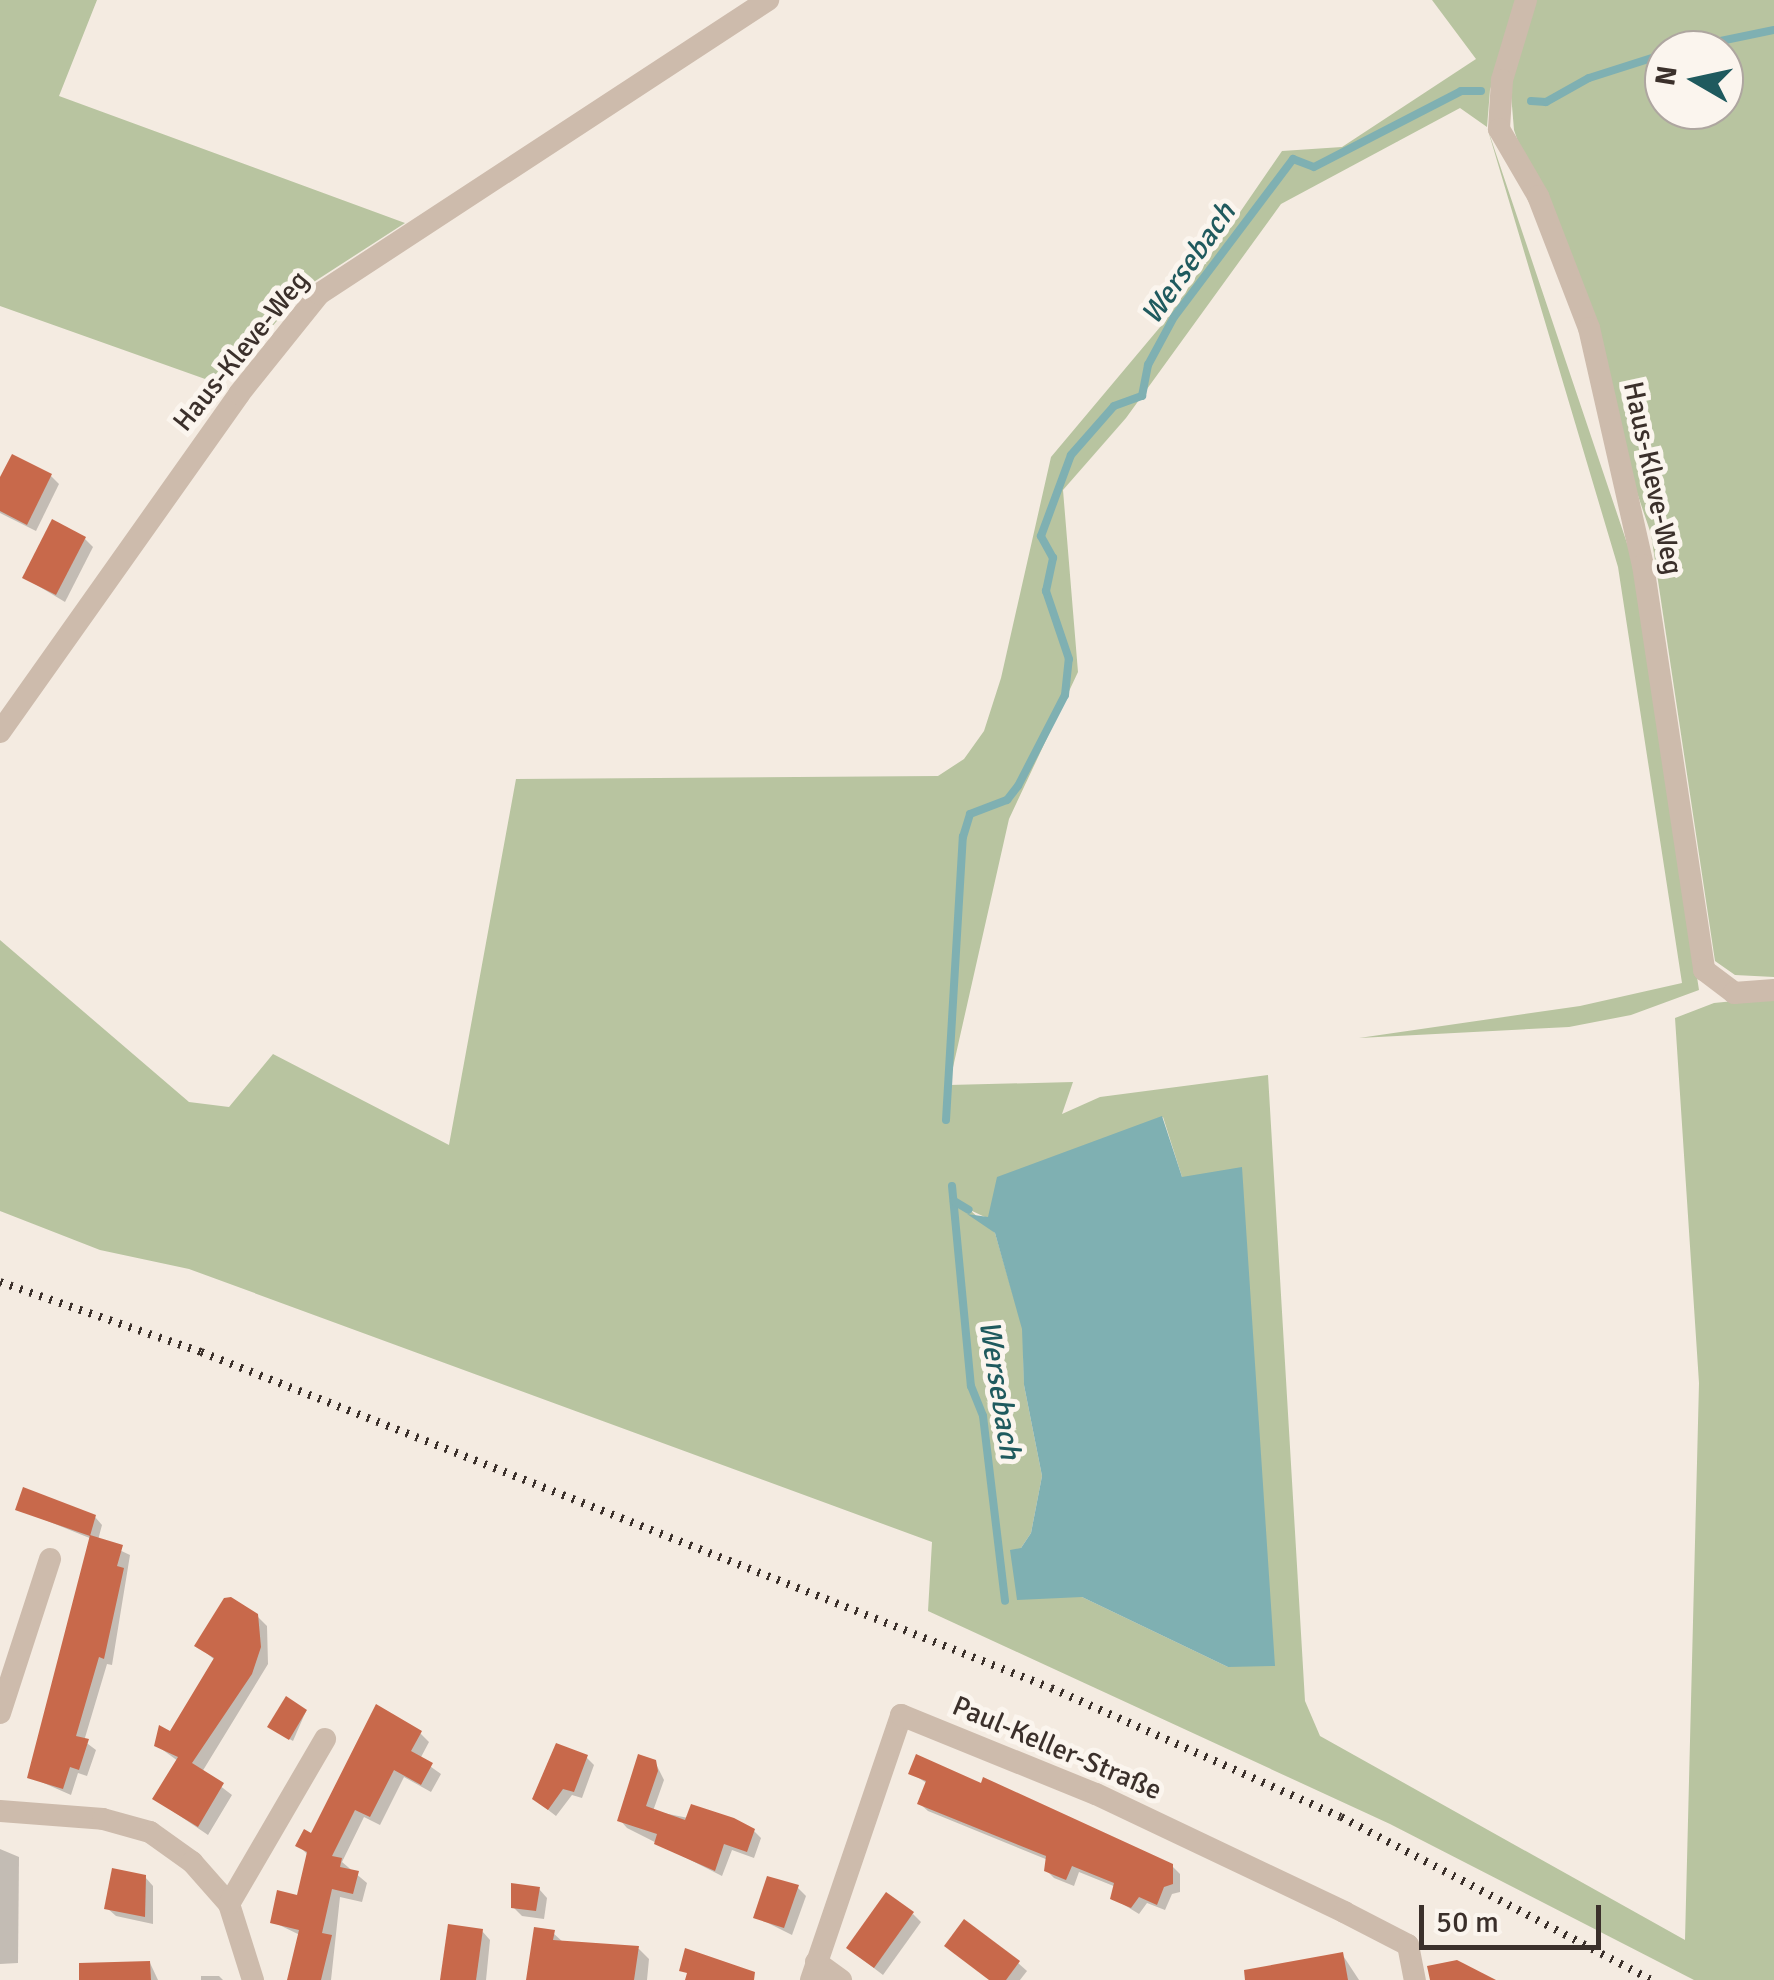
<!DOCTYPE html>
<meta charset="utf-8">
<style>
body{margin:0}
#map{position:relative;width:1774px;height:1980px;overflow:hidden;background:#f4ebe1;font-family:Signika,sans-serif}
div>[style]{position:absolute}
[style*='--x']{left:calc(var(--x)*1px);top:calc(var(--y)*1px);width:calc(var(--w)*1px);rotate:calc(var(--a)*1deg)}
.green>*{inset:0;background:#b8c4a0}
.water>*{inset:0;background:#7fb0b2}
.shadow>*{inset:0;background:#0003}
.stream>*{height:8px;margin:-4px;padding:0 4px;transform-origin:4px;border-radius:4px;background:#7fb0b2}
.building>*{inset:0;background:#c8694b}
.minor>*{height:22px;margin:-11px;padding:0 11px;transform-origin:11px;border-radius:11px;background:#cdbbac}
.rail>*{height:8px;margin-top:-4px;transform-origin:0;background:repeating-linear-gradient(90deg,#3b302b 0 2.5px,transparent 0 10.5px)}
span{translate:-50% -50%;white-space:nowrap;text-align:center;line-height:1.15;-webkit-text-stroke:10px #fbf5ee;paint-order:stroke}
.street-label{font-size:28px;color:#3b302b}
.water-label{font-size:30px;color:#1f5a5e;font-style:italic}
.north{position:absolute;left:1644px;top:30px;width:100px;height:100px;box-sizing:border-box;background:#fbf5ee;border:2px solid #aea6a0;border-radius:50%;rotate:279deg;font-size:28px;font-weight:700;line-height:40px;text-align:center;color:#3b302b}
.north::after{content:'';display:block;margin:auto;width:35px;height:45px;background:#1f5a5e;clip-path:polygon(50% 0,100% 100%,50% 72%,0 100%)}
.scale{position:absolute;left:1419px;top:1905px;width:182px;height:45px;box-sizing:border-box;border:5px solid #3b302b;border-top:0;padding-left:12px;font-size:30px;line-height:35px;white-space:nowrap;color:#3b302b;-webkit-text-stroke:8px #fbf5ee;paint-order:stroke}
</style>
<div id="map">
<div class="green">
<i style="clip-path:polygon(0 0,97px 0,59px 96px,405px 223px,306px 287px,222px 385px,0 306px)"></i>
<i style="clip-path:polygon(evenodd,1432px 0,1519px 0,1490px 90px,1487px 127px,1634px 564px,1699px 990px,1631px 1015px,1569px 1027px,1359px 1038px,1580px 1006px,1682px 983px,1618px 567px,1487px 127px,1460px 108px,1281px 204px,1126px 418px,1063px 490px,1078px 672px,1009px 819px,949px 1085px,1073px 1082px,1062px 1114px,1100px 1097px,1268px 1075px,1305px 1701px,1320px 1736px,1685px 1940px,1699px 1383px,1675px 1018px,1714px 1003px,1774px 997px,1774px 1980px,1694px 1980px,1390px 1824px,928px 1611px,932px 1542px,189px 1269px,100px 1250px,0 1211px,0 940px,189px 1102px,229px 1107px,273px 1054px,449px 1145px,516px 779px,938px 776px,964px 759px,984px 731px,1001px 678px,1051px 457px,1166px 320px,1282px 151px,1342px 147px,1476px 59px,1432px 0,1163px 1117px,1182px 1177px,1228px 1667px,1082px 1597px,1054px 1596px,1021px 1548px,1031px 1533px,1042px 1476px,1024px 1385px,1023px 1329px,995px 1233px,970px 1210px,987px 1218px,1163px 1117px)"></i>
<i style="clip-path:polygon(evenodd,1533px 0,1774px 0,1774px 977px,1735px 975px,1715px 961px,1651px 534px,1514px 130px,1510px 82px,1533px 0,1664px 50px,1724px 50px,1724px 110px,1664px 110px,1664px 50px)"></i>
</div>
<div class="water">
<i style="clip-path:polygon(1162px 1116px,1182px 1177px,1242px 1167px,1275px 1666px,1228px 1667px,1082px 1597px,1017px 1600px,1010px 1550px,1021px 1548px,1031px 1533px,1042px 1476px,1024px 1385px,1022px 1329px,995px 1233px,967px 1214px,988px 1217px,997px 1177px)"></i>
</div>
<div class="shadow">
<i style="clip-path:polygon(51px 476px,59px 484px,36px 531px,0 513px,0 482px)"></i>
<i style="clip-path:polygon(85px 539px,93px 547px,65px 602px,25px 578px)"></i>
<i style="clip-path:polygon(18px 1509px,95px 1517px,102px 1525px,98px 1540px,130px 1555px,112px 1665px,107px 1664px,84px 1741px,96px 1750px,87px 1776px,78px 1773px,71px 1795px,30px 1777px,92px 1539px)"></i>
<i style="clip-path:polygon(257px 1616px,267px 1626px,268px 1664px,202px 1772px,232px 1795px,208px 1835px,155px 1799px,178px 1761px,156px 1745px,170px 1735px,216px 1661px,198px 1646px)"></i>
<i style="clip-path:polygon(306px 1711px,293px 1741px,274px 1730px)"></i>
<i style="clip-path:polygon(420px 1733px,429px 1742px,420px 1759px,441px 1774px,431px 1792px,404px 1777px,380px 1825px,364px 1817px,342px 1862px,367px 1883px,362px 1902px,340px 1897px,331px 1980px,290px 1980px,300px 1935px,273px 1922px,299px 1898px,307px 1854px,298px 1845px)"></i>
<i style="clip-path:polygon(586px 1757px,594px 1765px,582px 1798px,572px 1795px,556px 1816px,543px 1806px)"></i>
<i style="clip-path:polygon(655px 1762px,664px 1780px,653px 1811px,754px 1831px,761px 1838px,754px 1858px,732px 1850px,722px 1876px,627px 1828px,620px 1820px)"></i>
<i style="clip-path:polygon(911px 1773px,1172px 1866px,1180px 1874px,1180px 1892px,1172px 1894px,1165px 1910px,1147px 1903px,1139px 1914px,1113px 1898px,1116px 1887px,1079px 1872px,1074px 1886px,1054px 1878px,1046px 1870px,1048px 1860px,928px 1811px,920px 1804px,928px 1784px)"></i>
<i style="clip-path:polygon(0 1849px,19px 1857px,18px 1963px,0 1964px)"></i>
<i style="clip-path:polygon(145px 1877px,153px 1886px,153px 1924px,116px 1916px,107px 1908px)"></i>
<i style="clip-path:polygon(797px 1887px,806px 1896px,792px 1935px,756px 1917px)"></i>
<i style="clip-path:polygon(539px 1889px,547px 1898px,544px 1919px,522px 1916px,513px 1907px)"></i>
<i style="clip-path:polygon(913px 1914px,921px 1922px,883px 1975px,858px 1956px)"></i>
<i style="clip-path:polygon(482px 1931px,490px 1940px,486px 1980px,442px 1980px)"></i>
<i style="clip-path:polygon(553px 1933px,564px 1943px,639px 1949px,649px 1959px,647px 1980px,529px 1980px)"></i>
<i style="clip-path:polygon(947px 1946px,1018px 1963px,1027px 1971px,1020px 1980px,990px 1980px)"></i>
<i style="clip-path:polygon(1342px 1954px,1359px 1980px,1265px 1980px)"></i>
<i style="clip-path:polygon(150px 1963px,158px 1980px,112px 1980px)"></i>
<i style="clip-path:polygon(201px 1976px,219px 1976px,223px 1980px,201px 1980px)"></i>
</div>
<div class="stream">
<i style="--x:1677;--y:50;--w:99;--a:-11.7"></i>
<i style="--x:1531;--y:101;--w:15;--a:4"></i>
<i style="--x:1546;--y:102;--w:49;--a:-29.2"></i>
<i style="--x:1589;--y:78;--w:79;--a:-17.7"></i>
<i style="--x:946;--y:1120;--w:284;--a:-86.6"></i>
<i style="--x:963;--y:837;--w:24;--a:-73"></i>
<i style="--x:970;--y:814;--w:40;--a:-21"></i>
<i style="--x:1007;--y:800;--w:18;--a:-52"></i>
<i style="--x:1018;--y:786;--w:102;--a:-62.7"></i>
<i style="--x:1065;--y:695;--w:36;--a:-84"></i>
<i style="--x:1069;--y:659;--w:72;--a:-108.7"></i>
<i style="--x:1046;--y:591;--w:34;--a:-78"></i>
<i style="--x:1053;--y:558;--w:25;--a:-119"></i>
<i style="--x:1041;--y:536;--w:86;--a:-69.7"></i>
<i style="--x:1071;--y:455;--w:65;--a:-48.7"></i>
<i style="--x:1114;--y:406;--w:30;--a:-20"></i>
<i style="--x:1142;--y:396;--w:32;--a:-79"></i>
<i style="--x:1148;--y:365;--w:55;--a:-61.6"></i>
<i style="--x:1174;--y:317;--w:198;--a:-53"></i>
<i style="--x:1293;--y:159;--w:22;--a:21"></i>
<i style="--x:1314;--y:167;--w:165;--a:-27.3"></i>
<i style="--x:1461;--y:91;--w:20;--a:0"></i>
<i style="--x:952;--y:1186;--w:201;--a:84.6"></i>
<i style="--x:971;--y:1386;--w:32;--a:68"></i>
<i style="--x:983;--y:1416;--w:186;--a:83.2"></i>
<i style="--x:954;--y:1201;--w:17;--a:31"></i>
</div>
<div class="building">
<i style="clip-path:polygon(12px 454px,52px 474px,27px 525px,0 511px,0 477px)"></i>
<i style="clip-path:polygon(52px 519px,86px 537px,56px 595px,22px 578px)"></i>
<i style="clip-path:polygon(23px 1487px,96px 1515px,90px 1536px,15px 1510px)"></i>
<i style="clip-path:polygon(90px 1535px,123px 1545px,117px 1566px,124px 1568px,104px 1659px,99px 1657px,76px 1736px,89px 1739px,79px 1770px,70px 1767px,63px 1789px,27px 1778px)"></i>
<i style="clip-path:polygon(231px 1597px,258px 1614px,261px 1647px,252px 1674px,192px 1763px,224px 1783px,198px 1827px,152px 1799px,178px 1757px,154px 1746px,159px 1725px,170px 1731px,214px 1658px,194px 1646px,224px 1598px)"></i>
<i style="clip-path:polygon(286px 1696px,307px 1710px,289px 1740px,267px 1727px)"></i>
<i style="clip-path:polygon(376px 1704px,422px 1731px,411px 1751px,433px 1763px,421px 1785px,394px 1770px,370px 1817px,355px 1810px,332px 1856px,342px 1858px,340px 1867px,359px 1871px,353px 1894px,332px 1889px,322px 1933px,332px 1935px,321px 1980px,287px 1980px,299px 1930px,270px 1923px,277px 1890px,297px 1895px,307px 1852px,295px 1846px,304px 1829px,311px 1833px)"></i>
<i style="clip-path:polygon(556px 1743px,588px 1755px,574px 1792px,563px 1789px,548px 1810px,532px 1799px)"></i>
<i style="clip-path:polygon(638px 1754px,656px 1760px,658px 1771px,646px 1806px,685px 1820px,691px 1804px,734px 1818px,755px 1829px,747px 1852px,724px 1844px,715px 1871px,654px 1844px,657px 1834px,617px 1821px)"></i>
<i style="clip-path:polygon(916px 1754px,981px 1783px,983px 1777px,1173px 1864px,1173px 1884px,1164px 1887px,1157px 1905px,1139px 1897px,1131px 1908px,1110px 1899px,1114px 1883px,1072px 1866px,1066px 1880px,1044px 1871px,1046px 1856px,917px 1804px,926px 1781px,908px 1774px)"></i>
<i style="clip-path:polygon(112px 1868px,146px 1875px,145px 1917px,104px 1909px)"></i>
<i style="clip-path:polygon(767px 1876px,799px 1885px,784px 1928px,753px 1918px)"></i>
<i style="clip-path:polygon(511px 1883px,540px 1887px,536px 1911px,511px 1908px)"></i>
<i style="clip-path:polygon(886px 1892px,914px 1912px,874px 1968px,846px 1948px)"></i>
<i style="clip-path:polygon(964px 1919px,1020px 1961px,1006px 1980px,989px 1980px,944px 1946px)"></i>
<i style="clip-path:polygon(448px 1924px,483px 1929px,476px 1980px,440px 1980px)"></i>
<i style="clip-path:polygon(534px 1927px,555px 1930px,553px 1940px,639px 1946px,634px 1980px,526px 1980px)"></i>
<i style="clip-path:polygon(685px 1948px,755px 1972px,754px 1980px,685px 1980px,687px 1973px,679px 1971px)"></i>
<i style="clip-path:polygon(1343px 1952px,1348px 1980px,1245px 1980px,1244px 1970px)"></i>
<i style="clip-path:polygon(1457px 1960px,1496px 1980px,1430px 1980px,1427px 1966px)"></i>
<i style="clip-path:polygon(150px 1961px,151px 1980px,79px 1980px,79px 1963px)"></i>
</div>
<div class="minor">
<i style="--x:1526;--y:0;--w:84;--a:106.7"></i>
<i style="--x:1502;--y:80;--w:49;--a:93.5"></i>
<i style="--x:1499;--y:129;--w:78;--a:59.8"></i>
<i style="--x:1538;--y:196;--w:142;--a:68.9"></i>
<i style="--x:1589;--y:328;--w:243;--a:77.2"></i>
<i style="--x:1643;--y:565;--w:410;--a:81.4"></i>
<i style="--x:1704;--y:970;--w:38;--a:37"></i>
<i style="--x:1734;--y:993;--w:40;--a:-4.3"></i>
<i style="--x:0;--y:732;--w:414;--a:-54.7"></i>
<i style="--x:239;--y:394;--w:128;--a:-51.3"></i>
<i style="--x:319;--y:294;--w:537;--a:-33.22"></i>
<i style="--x:0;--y:1713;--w:162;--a:-72"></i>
<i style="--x:0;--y:1811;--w:103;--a:4.4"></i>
<i style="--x:103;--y:1819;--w:49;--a:15.5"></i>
<i style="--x:150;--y:1832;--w:52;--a:35.5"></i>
<i style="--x:192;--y:1862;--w:56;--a:48.6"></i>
<i style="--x:229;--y:1904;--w:80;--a:72.5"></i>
<i style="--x:229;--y:1904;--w:191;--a:-59.8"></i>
<i style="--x:816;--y:1962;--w:31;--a:36"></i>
<i style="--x:811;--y:1980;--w:280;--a:-71.2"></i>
<i style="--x:901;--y:1715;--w:210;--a:22.1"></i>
<i style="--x:1096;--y:1794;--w:275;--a:25.4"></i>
<i style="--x:1344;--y:1912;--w:72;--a:27.3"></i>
<i style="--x:1408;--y:1945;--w:36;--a:79"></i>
</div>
<div class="rail">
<i style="--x:0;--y:1282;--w:213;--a:19.2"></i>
<i style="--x:201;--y:1352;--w:914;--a:21.57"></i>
<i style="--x:1051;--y:1688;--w:317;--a:24"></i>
<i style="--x:1341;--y:1817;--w:350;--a:27.7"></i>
</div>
<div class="street-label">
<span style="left:241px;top:351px;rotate:-51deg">Haus-Kleve-Weg</span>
<span style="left:1653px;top:478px;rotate:78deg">Haus-Kleve-Weg</span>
<span style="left:1057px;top:1748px;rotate:23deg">Paul-Keller-Straße</span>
</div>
<div class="water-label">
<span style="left:1189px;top:264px;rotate:-55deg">Wersebach</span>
<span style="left:999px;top:1390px;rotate:81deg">Wersebach</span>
</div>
<div class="north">N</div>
<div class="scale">50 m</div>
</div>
